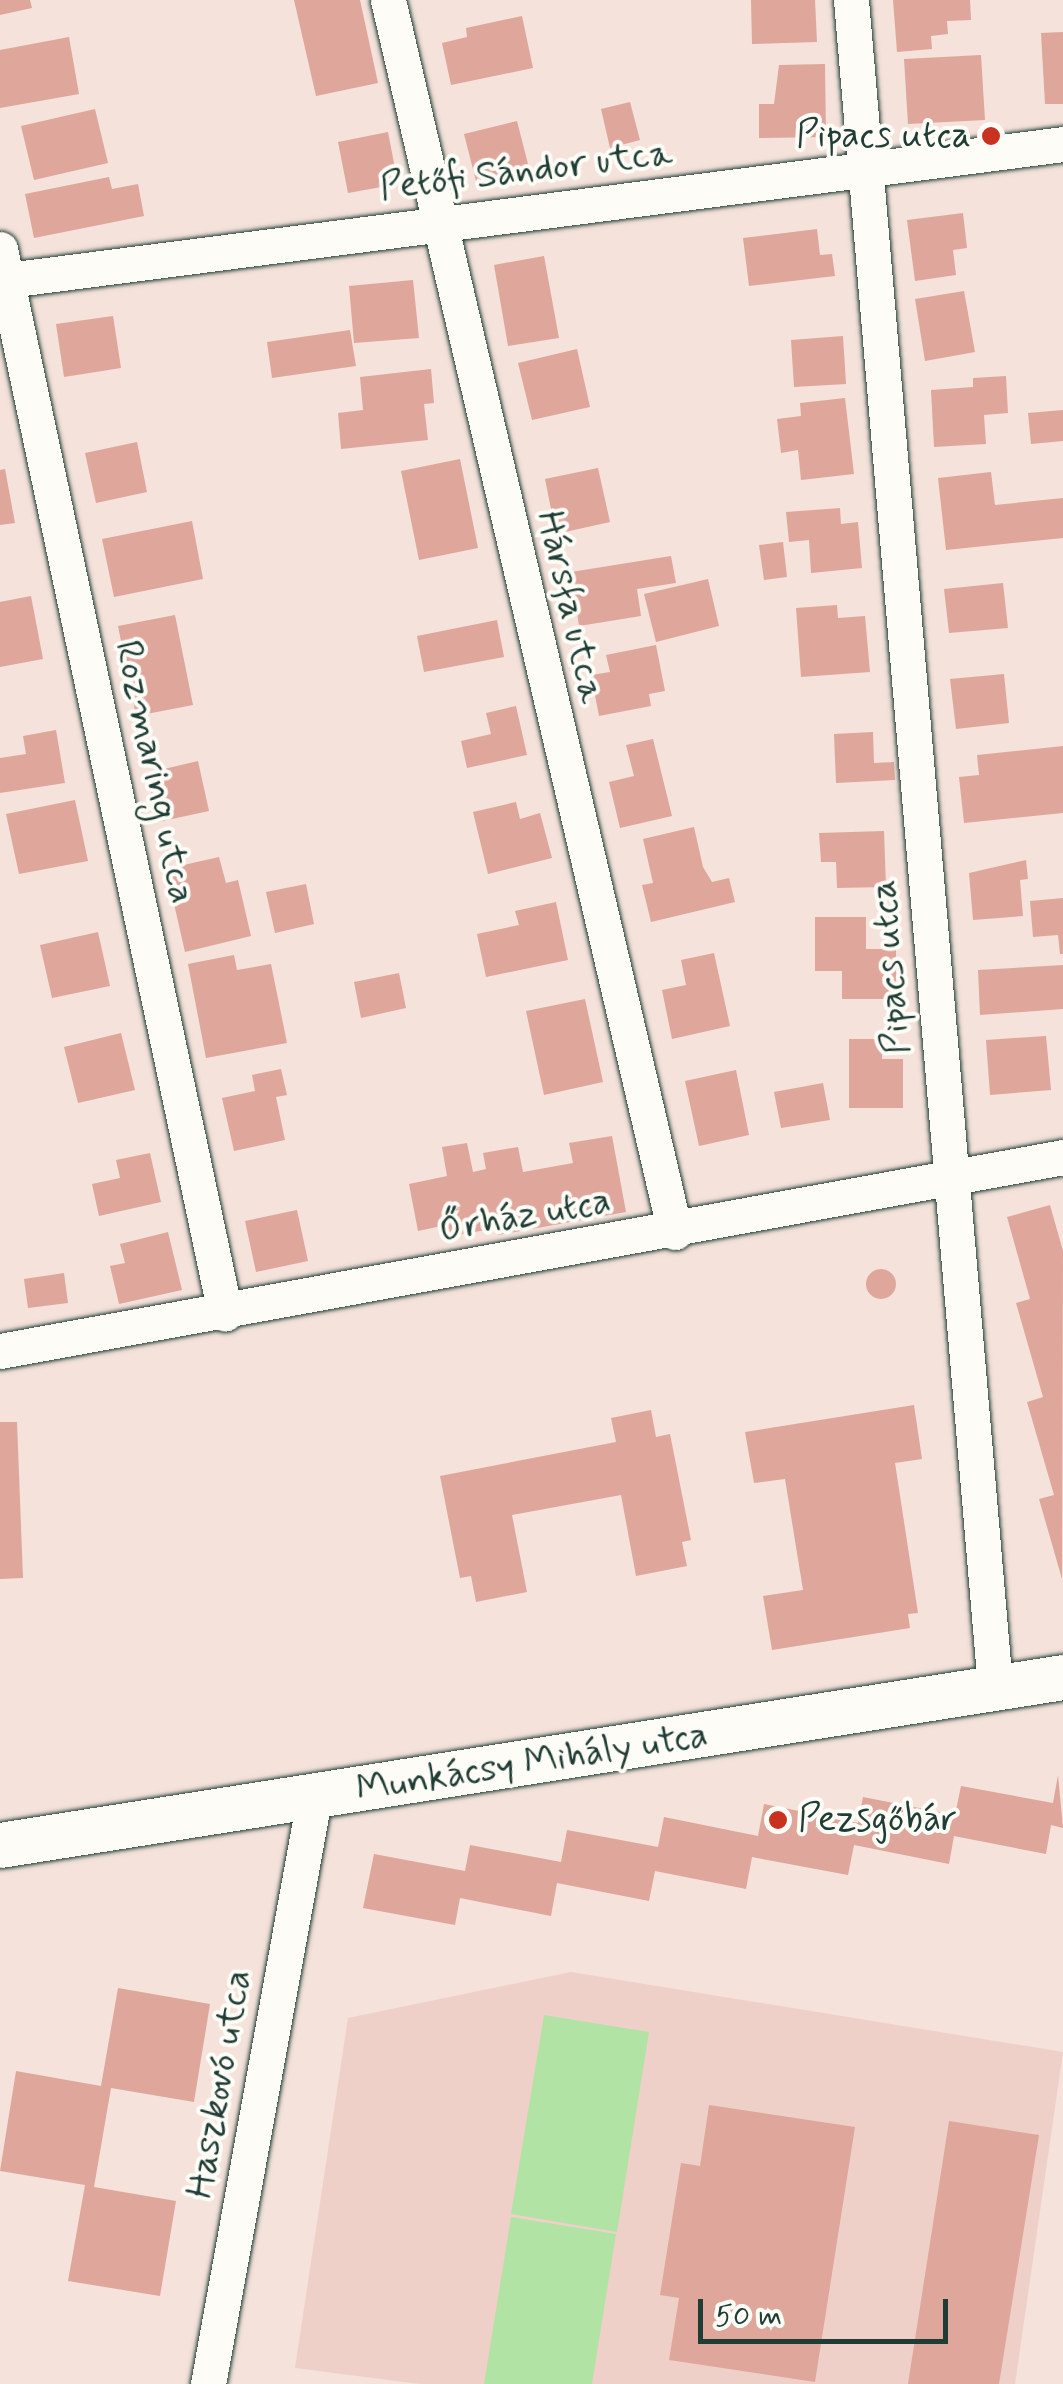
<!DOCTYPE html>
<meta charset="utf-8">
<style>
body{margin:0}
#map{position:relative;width:1063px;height:2384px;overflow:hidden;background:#f4e2db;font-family:Mynerve,sans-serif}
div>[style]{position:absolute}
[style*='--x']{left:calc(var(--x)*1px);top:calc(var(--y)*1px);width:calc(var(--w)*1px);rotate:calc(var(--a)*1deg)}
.built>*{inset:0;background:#eed0c8}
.green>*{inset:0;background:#b1e3a4}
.building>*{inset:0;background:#dfa69b}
.round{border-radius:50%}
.roads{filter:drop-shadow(0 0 2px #1f3d34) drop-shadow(0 0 2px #1f3d34)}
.minor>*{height:35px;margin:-17.5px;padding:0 17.5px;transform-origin:17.5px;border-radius:17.5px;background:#fdfcf7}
.tertiary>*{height:45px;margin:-22.5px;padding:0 22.5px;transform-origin:22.5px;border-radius:22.5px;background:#fdfcf7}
.dots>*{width:28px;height:28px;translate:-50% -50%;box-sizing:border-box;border:5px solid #fdfcf7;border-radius:50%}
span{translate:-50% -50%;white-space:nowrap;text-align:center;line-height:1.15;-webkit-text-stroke:8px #fdfcf7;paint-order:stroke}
.poi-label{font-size:38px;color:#1f3d34}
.right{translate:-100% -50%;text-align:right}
.left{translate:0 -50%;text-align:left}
.street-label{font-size:38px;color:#1f3d34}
.scale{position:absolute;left:698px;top:2299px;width:250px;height:45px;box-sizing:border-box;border:5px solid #1f3d34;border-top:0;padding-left:12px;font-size:30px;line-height:35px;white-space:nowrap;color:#1f3d34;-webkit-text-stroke:8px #fdfcf7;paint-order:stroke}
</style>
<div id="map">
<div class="built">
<i style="clip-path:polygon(571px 1972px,1063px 2052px,1015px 2384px,420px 2384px,295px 2368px,348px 2018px)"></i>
</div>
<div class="green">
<i style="clip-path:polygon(544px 2015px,649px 2032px,617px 2232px,511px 2214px)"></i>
<i style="clip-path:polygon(511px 2217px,616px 2234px,592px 2384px,484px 2384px)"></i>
</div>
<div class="building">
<i style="clip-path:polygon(0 0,30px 0,32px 8px,0 15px)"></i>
<i style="clip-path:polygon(294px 0,360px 0,378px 83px,316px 96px)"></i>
<i style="clip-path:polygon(751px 0,815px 0,817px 42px,752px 44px)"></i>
<i style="clip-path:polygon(893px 0,970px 0,971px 20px,947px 21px,948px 34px,931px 36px,932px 49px,897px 52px)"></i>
<i style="clip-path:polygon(522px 16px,533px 68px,451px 85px,442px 43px,467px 37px,466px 28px)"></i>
<i style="clip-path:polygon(1063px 32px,1063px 104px,1045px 104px,1041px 33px)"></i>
<i style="clip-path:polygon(69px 37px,79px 94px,0 108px,0 50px)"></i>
<i style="clip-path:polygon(981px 55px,985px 120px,908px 124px,904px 59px)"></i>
<i style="clip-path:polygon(825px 64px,826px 137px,759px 138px,759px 104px,774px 104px,779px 65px)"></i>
<i style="clip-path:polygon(630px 102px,640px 140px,610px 148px,601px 109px)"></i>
<i style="clip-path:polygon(95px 109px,108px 163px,34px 180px,21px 126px)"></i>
<i style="clip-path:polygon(517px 121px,529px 168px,476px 181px,464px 134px)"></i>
<i style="clip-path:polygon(388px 132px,398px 184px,348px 193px,338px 142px)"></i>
<i style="clip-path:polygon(109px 177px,112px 189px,138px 184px,144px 216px,34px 238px,25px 194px)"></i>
<i style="clip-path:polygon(963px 213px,967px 248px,953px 250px,956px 275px,915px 281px,907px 220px)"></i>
<i style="clip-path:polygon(817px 229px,820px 255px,832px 254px,835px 276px,749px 286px,743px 238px)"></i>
<i style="clip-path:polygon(544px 256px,559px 338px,508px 346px,494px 265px)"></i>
<i style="clip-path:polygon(413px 280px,419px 338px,354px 343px,349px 286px)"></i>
<i style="clip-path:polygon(964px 291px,975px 352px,925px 361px,915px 299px)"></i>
<i style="clip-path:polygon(113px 316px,121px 368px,64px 377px,56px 324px)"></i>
<i style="clip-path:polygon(350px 330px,356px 366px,272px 378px,267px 342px)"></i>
<i style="clip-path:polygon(843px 336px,846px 384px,794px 387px,791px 340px)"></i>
<i style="clip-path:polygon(577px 349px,590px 407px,532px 420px,518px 363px)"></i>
<i style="clip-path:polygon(431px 369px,434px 403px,424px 404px,428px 440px,341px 449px,338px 413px,363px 410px,360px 377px)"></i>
<i style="clip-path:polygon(1006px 376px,1008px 413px,984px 415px,986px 444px,934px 447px,931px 390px,973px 387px,973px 378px)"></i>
<i style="clip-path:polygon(845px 398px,854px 474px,801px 480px,798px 450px,781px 453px,777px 419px,801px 416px,800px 403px)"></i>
<i style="clip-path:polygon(1063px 410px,1063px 441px,1031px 444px,1028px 413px)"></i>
<i style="clip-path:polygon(137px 442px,147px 492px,96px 503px,85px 453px)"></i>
<i style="clip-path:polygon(460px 459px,478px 548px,419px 560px,401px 471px)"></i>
<i style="clip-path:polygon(598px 468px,610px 522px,556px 534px,545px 479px)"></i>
<i style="clip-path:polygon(5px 469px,15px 523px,0 525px,0 470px)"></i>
<i style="clip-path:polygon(991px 472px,995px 505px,1063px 498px,1063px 538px,946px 550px,938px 478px)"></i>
<i style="clip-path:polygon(840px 508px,841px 524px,858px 522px,862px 568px,811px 573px,809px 540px,789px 542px,786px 512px)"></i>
<i style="clip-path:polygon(192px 521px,203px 579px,114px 597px,102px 539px)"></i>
<i style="clip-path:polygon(783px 542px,787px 577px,764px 580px,759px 545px)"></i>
<i style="clip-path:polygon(671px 556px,676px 583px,637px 589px,641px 616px,579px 626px,571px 572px)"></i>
<i style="clip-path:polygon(708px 579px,719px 626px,656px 642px,644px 594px)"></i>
<i style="clip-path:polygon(1003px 583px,1008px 628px,949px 633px,944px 589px)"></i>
<i style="clip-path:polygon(31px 596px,43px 659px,0 667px,0 602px)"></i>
<i style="clip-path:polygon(837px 605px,838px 618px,865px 616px,870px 672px,801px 677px,796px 608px)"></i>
<i style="clip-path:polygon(175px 615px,193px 705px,136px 716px,118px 626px)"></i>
<i style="clip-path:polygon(497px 620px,504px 657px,424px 672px,417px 636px)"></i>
<i style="clip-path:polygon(656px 645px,665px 691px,649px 694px,651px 706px,599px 716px,591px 675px,610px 672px,606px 655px)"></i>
<i style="clip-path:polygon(1004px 674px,1009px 723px,956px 729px,950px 679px)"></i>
<i style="clip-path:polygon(516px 706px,527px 755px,467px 768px,461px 741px,491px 734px,486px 713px)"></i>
<i style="clip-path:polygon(56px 730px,65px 783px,0 793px,0 758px,26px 754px,23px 736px)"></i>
<i style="clip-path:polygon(873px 732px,874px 763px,894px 762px,895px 780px,836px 783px,834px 734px)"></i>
<i style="clip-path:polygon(653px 739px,672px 816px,620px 828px,609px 782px,634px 776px,626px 745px)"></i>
<i style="clip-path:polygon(1063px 746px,1063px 813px,964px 823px,959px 777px,979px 775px,977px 755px)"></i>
<i style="clip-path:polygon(198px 761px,209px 811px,158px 822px,147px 773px)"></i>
<i style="clip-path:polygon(75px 800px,88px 861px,19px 874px,6px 814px)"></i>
<i style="clip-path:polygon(516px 802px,520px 819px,540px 813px,552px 858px,488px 874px,473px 812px)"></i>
<i style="clip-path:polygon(694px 827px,703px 867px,712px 882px,729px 878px,735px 902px,651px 922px,642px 885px,653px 883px,643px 839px)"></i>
<i style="clip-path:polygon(884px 831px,886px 887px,837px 888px,836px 862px,821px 862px,819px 833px)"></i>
<i style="clip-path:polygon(219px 857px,226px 883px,238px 880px,251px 936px,185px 952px,166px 869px)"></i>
<i style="clip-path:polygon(1026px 860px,1028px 879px,1020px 880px,1023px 916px,973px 920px,969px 873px)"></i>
<i style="clip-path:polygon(306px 884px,314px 924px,275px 933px,266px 892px)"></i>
<i style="clip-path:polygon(1063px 898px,1063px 954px,1060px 954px,1058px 935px,1033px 937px,1030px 901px)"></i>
<i style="clip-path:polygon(556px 902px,568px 960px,486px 977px,477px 934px,519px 925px,515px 911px)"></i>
<i style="clip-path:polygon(815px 917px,866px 917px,866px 949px,896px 949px,896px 999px,842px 999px,842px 971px,815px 971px)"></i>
<i style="clip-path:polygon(98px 932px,110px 986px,52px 998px,40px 945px)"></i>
<i style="clip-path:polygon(714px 953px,730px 1026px,672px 1039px,662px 990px,686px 985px,681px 960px)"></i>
<i style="clip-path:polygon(234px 955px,237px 970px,271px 964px,287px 1043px,206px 1058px,188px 964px)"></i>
<i style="clip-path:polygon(1063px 965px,1063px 1009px,980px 1015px,978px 970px)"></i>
<i style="clip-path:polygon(399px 973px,406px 1008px,361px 1018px,354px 982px)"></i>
<i style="clip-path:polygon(585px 999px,603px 1082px,544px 1095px,526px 1011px)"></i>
<i style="clip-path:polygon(121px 1033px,135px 1090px,78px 1103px,64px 1047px)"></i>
<i style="clip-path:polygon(1046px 1036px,1051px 1090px,990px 1095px,986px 1040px)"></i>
<i style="clip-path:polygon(849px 1039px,883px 1039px,882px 1059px,903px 1059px,903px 1108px,849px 1108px)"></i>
<i style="clip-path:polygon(281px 1069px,287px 1095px,276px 1097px,285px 1140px,234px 1151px,222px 1098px,255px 1091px,252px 1075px)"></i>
<i style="clip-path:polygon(736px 1070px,749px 1135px,699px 1146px,685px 1081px)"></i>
<i style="clip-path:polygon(823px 1083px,830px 1120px,781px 1128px,774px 1092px)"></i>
<i style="clip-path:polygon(612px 1136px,626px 1212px,498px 1235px,497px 1228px,447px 1237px,446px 1225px,418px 1231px,409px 1184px,447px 1176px,442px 1147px,467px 1143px,473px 1172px,486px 1169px,483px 1153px,518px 1147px,523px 1172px,573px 1163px,569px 1143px)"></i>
<i style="clip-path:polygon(150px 1153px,161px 1202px,99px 1216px,92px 1184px,120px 1178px,116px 1160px)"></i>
<i style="clip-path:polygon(1050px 1205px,1063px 1251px,1062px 1579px,1039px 1499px,1054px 1495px,1027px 1402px,1043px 1397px,1016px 1303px,1030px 1299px,1007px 1217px)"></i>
<i style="clip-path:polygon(297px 1210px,308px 1261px,256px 1272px,245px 1221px)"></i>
<i style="clip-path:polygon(168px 1232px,182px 1290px,119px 1304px,110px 1266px,125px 1263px,120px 1244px)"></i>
<i class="round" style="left:866px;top:1269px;width:30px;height:30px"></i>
<i style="clip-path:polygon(64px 1273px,68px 1303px,28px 1308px,24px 1279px)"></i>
<i style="clip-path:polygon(914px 1405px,922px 1459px,895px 1463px,918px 1613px,908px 1614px,910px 1628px,772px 1650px,763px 1596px,803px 1590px,785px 1479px,754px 1483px,745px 1432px)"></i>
<i style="clip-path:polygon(651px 1410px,656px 1437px,670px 1434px,691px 1540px,682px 1542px,687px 1566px,636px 1576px,621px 1495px,512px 1515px,527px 1592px,476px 1602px,471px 1576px,460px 1578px,440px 1476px,616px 1442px,611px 1418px)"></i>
<i style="clip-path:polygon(0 1422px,17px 1422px,23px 1578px,0 1579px)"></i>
<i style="clip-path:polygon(1058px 1775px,1063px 1828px,1051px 1825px,1046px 1854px,954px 1836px,949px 1864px,854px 1845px,848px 1875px,752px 1857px,746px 1889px,655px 1871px,649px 1901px,557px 1883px,551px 1916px,460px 1898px,455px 1925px,363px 1908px,374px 1854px,465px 1871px,470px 1845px,561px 1862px,567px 1830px,658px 1847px,664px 1817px,758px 1836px,764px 1804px,858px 1823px,863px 1797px,955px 1815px,961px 1786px,1053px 1803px)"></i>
<i style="clip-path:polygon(118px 1988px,210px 2004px,194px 2102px,111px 2088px,94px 2187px,176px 2201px,160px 2296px,68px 2281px,85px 2185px,0 2171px,16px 2071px,101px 2086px)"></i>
<i style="clip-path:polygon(709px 2105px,855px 2127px,815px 2382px,669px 2360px,679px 2298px,660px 2295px,681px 2163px,700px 2166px)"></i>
<i style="clip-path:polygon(949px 2121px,1039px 2135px,999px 2384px,908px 2384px)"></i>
</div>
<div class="roads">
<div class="minor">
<i style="--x:388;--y:0;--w:1265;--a:76.89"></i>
<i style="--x:851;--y:0;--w:1694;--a:85.12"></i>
<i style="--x:0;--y:249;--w:1088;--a:78.06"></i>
<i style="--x:0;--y:281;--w:1072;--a:-7.34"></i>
<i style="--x:0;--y:1351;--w:1081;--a:-10.34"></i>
<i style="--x:208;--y:2384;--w:595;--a:-79.73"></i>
</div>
<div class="tertiary">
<i style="--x:0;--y:1845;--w:1076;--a:-8.98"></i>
</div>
</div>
<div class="dots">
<i style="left:991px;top:136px;background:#c8321e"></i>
<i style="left:778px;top:1820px;background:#c8321e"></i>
</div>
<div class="poi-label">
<span class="right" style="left:971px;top:136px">Pipacs utca</span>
<span class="left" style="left:798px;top:1820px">Pezsgőbár</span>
</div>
<div class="street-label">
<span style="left:526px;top:171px;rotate:-7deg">Petőfi Sándor utca</span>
<span style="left:570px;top:607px;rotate:77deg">Hársfa utca</span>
<span style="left:154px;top:772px;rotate:78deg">Rozmaring utca</span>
<span style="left:891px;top:967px;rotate:-95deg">Pipacs utca</span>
<span style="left:525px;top:1216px;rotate:-10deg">Őrház utca</span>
<span style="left:532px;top:1763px;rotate:-9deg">Munkácsy Mihály utca</span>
<span style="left:220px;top:2084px;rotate:-80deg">Haszkovó utca</span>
</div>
<div class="scale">50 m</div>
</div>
